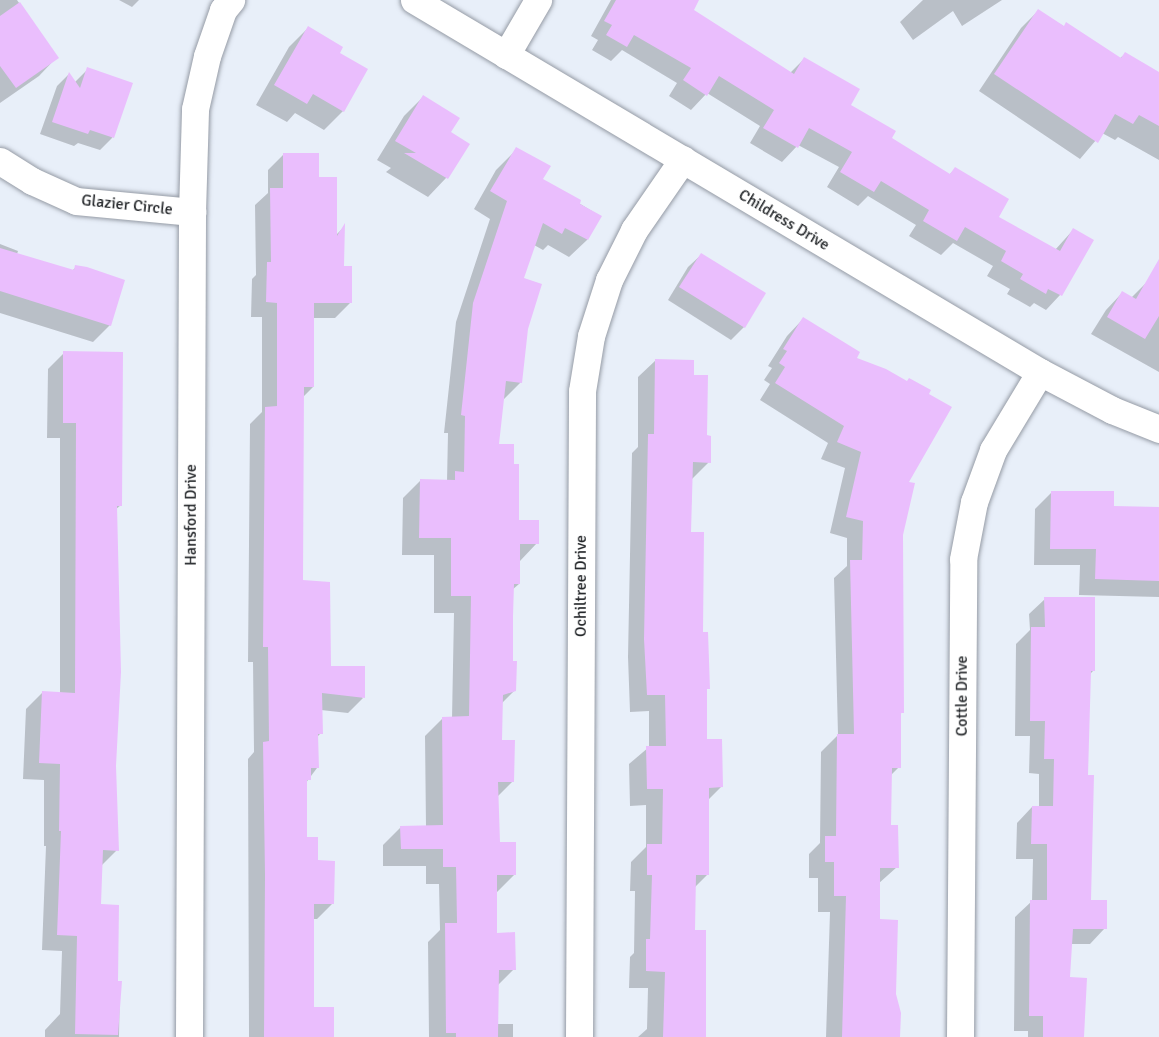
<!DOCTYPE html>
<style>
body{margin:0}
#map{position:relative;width:1159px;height:1037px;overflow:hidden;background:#e8eff9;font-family:Signika,sans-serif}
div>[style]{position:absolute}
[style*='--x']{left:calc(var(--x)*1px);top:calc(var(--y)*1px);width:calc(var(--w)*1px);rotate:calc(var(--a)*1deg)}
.shadow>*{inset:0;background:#0003}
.building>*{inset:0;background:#eabefd}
.roads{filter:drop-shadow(0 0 2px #959ba5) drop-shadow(0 0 2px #959ba5)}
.minor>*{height:27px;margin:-13.5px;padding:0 13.5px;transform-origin:13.5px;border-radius:13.5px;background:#fff}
span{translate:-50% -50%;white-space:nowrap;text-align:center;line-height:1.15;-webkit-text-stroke:6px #fff;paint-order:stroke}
.street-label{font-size:16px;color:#232629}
</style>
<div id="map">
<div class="shadow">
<i style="clip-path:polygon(0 0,17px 0,57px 57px,39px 76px,0 103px)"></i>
<i style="clip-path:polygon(119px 0,139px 0,132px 7px)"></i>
<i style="clip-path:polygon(611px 0,686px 0,692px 10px,790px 73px,804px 59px,849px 105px,890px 139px,949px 175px,955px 169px,997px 217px,1055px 250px,1073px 230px,1092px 241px,1060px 295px,1046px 310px,1034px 303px,1030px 307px,1007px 294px,1010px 289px,987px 276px,993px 266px,953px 243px,941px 255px,909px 236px,916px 225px,868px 196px,858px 206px,827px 187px,839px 167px,798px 145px,782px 162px,750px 143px,760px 126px,707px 93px,691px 110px,669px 96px,677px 83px,622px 50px,611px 61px,592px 50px,598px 40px,591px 36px)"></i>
<i style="clip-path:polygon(923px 0,1002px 0,962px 26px,953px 11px,913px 40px,900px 22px)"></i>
<i style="clip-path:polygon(1038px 11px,1119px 59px,1125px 54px,1159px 73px,1159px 160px,1118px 137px,1115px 140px,1102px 133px,1080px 159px,979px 91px,1021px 28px)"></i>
<i style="clip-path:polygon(308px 28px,338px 53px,343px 111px,324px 130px,295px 113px,287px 122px,256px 105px,289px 47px)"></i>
<i style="clip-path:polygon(88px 69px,131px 84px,112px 138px,100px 150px,78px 143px,74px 146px,40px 134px,57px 86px,69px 74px,75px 82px)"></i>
<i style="clip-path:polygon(423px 97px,449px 132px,468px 144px,446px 178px,428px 197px,386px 172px,391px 168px,377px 160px,404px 116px)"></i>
<i style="clip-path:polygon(514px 152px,541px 180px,600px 216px,587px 240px,569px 257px,548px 245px,543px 250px,534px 245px,522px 279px,527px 329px,521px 382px,503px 400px,497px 445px,517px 522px,537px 543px,520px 561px,519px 584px,512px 590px,511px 663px,515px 690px,501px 704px,501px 741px,513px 781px,497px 797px,498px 843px,515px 874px,497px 892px,495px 934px,514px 969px,497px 986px,497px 1024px,513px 1024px,513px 1037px,429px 1037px,428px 942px,440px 930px,439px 884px,426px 884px,426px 866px,383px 866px,383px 845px,401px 827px,426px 827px,425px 736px,443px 718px,452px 718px,454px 613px,434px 613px,434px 555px,402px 555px,403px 498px,421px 480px,447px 481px,448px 433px,444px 433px,456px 322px,490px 219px,474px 209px,496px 170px)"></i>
<i style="clip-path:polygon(283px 155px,317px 178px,336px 235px,344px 227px,343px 267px,350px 303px,335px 318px,313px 318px,313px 387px,303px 397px,301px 581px,330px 667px,363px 698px,348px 713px,321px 710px,321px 733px,316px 738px,317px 768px,305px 784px,306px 839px,332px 904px,317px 919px,313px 919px,313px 1008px,332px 1037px,249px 1037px,248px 759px,254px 752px,253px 662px,248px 662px,250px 424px,262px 412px,262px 317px,251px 317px,252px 279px,256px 275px,255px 205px,268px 193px,268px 170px)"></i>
<i style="clip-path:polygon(0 244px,18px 251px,17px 254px,72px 271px,76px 267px,110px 325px,93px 342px,0 313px)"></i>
<i style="clip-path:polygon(701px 255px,764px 294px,744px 327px,731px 340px,668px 300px,688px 267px)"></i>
<i style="clip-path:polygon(1147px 282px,1159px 289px,1159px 372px,1091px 334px,1106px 310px,1122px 293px,1131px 298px)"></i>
<i style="clip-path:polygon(803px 319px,854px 359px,907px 483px,902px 535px,902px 712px,900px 715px,899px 767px,890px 776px,890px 827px,897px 867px,878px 884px,878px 921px,895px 994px,899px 1037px,826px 1037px,830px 912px,818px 912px,818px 878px,809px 878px,809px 854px,820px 843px,821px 752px,838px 735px,834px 578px,847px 566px,847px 538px,830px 533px,845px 468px,821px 459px,828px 443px,760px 400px,770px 384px,764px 380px,772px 368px,768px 366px,787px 336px)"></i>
<i style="clip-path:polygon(64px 353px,121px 505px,115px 510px,114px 766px,117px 850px,101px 866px,99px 906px,116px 983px,120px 983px,119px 1037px,45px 1037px,45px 1030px,60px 1014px,62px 951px,42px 950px,46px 846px,44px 846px,44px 780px,23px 779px,26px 709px,42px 693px,60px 694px,60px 438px,47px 438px,48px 369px)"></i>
<i style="clip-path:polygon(656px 360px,692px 376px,709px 462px,692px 479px,690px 533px,708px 688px,705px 691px,706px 741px,721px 787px,707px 801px,707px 875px,694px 888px,693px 932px,704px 1037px,638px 1037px,647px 1029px,648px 988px,629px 988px,630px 957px,634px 953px,635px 891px,630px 891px,631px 862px,646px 847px,646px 805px,630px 806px,629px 764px,649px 747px,649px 711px,630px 712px,628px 657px,632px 453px,638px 447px,638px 377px)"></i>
<i style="clip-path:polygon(1052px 492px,1112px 507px,1159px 509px,1159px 597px,1079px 595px,1080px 565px,1034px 565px,1035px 509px)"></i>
<i style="clip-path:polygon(1045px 599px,1094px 670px,1089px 675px,1087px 776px,1090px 902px,1105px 928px,1090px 944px,1071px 944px,1068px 978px,1083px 1037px,1028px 1037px,1028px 1031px,1014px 1031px,1015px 917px,1032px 901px,1033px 859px,1016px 859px,1017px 823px,1032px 807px,1039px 807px,1039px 774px,1029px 773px,1030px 736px,1015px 736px,1016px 644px,1030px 630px,1029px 614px)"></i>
</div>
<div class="building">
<i style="clip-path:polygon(616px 0,699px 0,694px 10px,794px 74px,804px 57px,860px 89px,851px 105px,896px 131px,892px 138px,950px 174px,955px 167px,1009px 199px,999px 217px,1060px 251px,1073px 228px,1094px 240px,1062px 296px,1048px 289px,1046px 294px,1020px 279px,1023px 274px,1001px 261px,1006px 251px,965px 227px,957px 241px,923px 221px,929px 210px,881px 181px,874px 192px,840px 172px,852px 152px,809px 128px,798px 148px,763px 128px,774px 110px,719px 76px,707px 96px,683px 80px,691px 68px,634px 35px,627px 47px,606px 35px,612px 25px,604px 21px)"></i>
<i style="clip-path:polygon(20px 2px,59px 58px,16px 88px,0 66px,0 16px)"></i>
<i style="clip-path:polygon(1038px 9px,1064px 26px,1066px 22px,1121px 58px,1125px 52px,1159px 72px,1159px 126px,1139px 115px,1133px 124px,1115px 114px,1098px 143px,994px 74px)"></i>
<i style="clip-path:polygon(308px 26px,343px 47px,340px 53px,368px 69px,344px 112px,313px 94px,307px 104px,274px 85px)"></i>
<i style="clip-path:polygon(87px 67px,133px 83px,114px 138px,90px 130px,88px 134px,52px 122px,69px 72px,80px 88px)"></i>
<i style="clip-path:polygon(423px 95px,460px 118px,451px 132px,470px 144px,448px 179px,404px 153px,416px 153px,395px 141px)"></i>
<i style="clip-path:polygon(516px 147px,551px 166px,543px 179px,581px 200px,580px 204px,602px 216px,588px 240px,565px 228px,562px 234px,543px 223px,524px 278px,542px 284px,528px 329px,522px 383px,506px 381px,499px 444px,514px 444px,514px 464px,519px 464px,519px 520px,539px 520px,539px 544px,520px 544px,520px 584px,514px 584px,513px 616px,513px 661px,517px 661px,516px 691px,503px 695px,502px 740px,515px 740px,514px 782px,498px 782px,500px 842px,516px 842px,516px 875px,497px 875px,497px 933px,515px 932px,516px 970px,499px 970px,498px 1037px,456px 1037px,456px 1033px,446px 1033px,445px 923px,457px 923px,456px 867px,443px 867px,443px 849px,401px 849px,400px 826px,443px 825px,442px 717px,469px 716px,471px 596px,451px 596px,451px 538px,419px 538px,420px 479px,455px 480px,455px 471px,464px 472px,465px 416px,461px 415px,473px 303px,507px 201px,490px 191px)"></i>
<i style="clip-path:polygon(283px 153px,319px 153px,319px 177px,337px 177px,337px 236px,345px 223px,344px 266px,352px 266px,352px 303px,314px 303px,314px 387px,304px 387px,303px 580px,330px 582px,331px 666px,365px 666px,365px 698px,322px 693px,323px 734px,318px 734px,319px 768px,311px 768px,311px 780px,307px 780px,307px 837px,318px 837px,318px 860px,335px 861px,334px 904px,314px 904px,314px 1007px,334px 1007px,334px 1037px,264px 1037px,265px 875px,263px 742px,269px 741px,268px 647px,263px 647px,265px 407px,277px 406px,277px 303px,266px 302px,267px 262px,271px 262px,270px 188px,283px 188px)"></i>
<i style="clip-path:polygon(0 248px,74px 270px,75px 265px,87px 267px,125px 280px,111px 326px,0 291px)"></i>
<i style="clip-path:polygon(701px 253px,766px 293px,745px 328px,679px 287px)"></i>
<i style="clip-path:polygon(1159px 259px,1159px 316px,1145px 339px,1107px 317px,1122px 291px,1136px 299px)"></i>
<i style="clip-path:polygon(803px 317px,860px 352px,857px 358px,886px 369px,907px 381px,909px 378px,931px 390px,929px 394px,952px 407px,909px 482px,915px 483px,903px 535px,904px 713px,901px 713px,901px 768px,892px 768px,891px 825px,898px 825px,899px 868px,880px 868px,880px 919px,898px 920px,896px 994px,901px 1013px,900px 1037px,842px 1037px,846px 896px,834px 896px,834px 862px,825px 862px,825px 836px,836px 836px,837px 734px,854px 734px,850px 560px,862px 560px,863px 521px,846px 517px,861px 452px,837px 442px,844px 426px,775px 383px,785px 367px,779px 363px,787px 351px,783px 349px)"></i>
<i style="clip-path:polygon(63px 351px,123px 352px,122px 506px,117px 506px,121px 672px,116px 766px,119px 851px,103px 850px,101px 904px,119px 905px,118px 981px,122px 981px,118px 1035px,75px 1034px,77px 936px,57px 935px,61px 831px,59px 831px,60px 764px,39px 763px,42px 691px,75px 693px,76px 423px,63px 423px)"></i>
<i style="clip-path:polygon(655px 359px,694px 360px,694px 375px,708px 375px,707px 435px,711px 436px,711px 463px,693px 462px,691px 532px,704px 532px,703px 632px,708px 632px,710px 689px,707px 689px,707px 739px,722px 739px,723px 787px,709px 788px,709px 875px,696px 875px,695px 930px,706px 930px,706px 1037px,663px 1037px,665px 972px,646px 971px,646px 939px,650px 939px,652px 875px,647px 875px,647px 844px,662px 844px,663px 789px,647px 789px,646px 746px,666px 746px,665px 695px,647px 695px,644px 639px,648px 434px,654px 434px)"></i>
<i style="clip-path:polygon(1051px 491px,1114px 491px,1114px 506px,1159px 507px,1159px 581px,1095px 579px,1096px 549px,1050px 549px)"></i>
<i style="clip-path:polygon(1044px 597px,1095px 597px,1095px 671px,1091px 671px,1088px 775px,1094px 775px,1091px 900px,1107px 900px,1107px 929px,1073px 929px,1070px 977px,1087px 978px,1084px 1037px,1043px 1037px,1043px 1016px,1029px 1016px,1030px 900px,1047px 900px,1047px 844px,1031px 844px,1032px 806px,1053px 806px,1054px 759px,1044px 759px,1045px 721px,1030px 721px,1031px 627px,1045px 627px)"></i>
</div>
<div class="roads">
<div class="minor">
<i style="--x:414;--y:0;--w:728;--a:30.72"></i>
<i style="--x:1040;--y:372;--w:81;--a:27.8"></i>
<i style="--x:1112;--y:410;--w:51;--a:22"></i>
<i style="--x:506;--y:55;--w:64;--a:-59.8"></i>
<i style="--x:0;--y:161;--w:38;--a:32"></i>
<i style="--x:32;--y:181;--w:48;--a:24.4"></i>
<i style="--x:76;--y:201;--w:117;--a:5.4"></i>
<i style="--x:189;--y:1037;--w:825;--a:-89.79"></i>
<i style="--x:192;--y:212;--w:103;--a:-88.3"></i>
<i style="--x:195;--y:109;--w:54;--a:-77.2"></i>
<i style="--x:207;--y:56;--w:49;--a:-70.8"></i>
<i style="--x:223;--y:10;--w:13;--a:-51"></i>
<i style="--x:579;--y:1037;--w:646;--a:-89.73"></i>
<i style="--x:582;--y:391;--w:56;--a:-80.7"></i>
<i style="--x:591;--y:336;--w:59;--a:-72.2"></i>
<i style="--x:609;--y:280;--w:56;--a:-63.4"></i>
<i style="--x:634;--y:230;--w:86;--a:-55.4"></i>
<i style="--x:960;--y:1037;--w:478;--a:-89.6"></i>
<i style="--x:963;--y:559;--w:58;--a:-79.1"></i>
<i style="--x:974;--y:502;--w:55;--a:-69.9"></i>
<i style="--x:993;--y:450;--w:91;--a:-58.9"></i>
</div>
</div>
<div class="street-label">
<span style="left:127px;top:205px;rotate:6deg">Glazier Circle</span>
<span style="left:784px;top:220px;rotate:31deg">Childress Drive</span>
<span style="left:191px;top:515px;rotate:-90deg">Hansford Drive</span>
<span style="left:581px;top:586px;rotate:-90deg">Ochiltree Drive</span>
<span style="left:962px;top:696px;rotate:-90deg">Cottle Drive</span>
</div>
</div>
